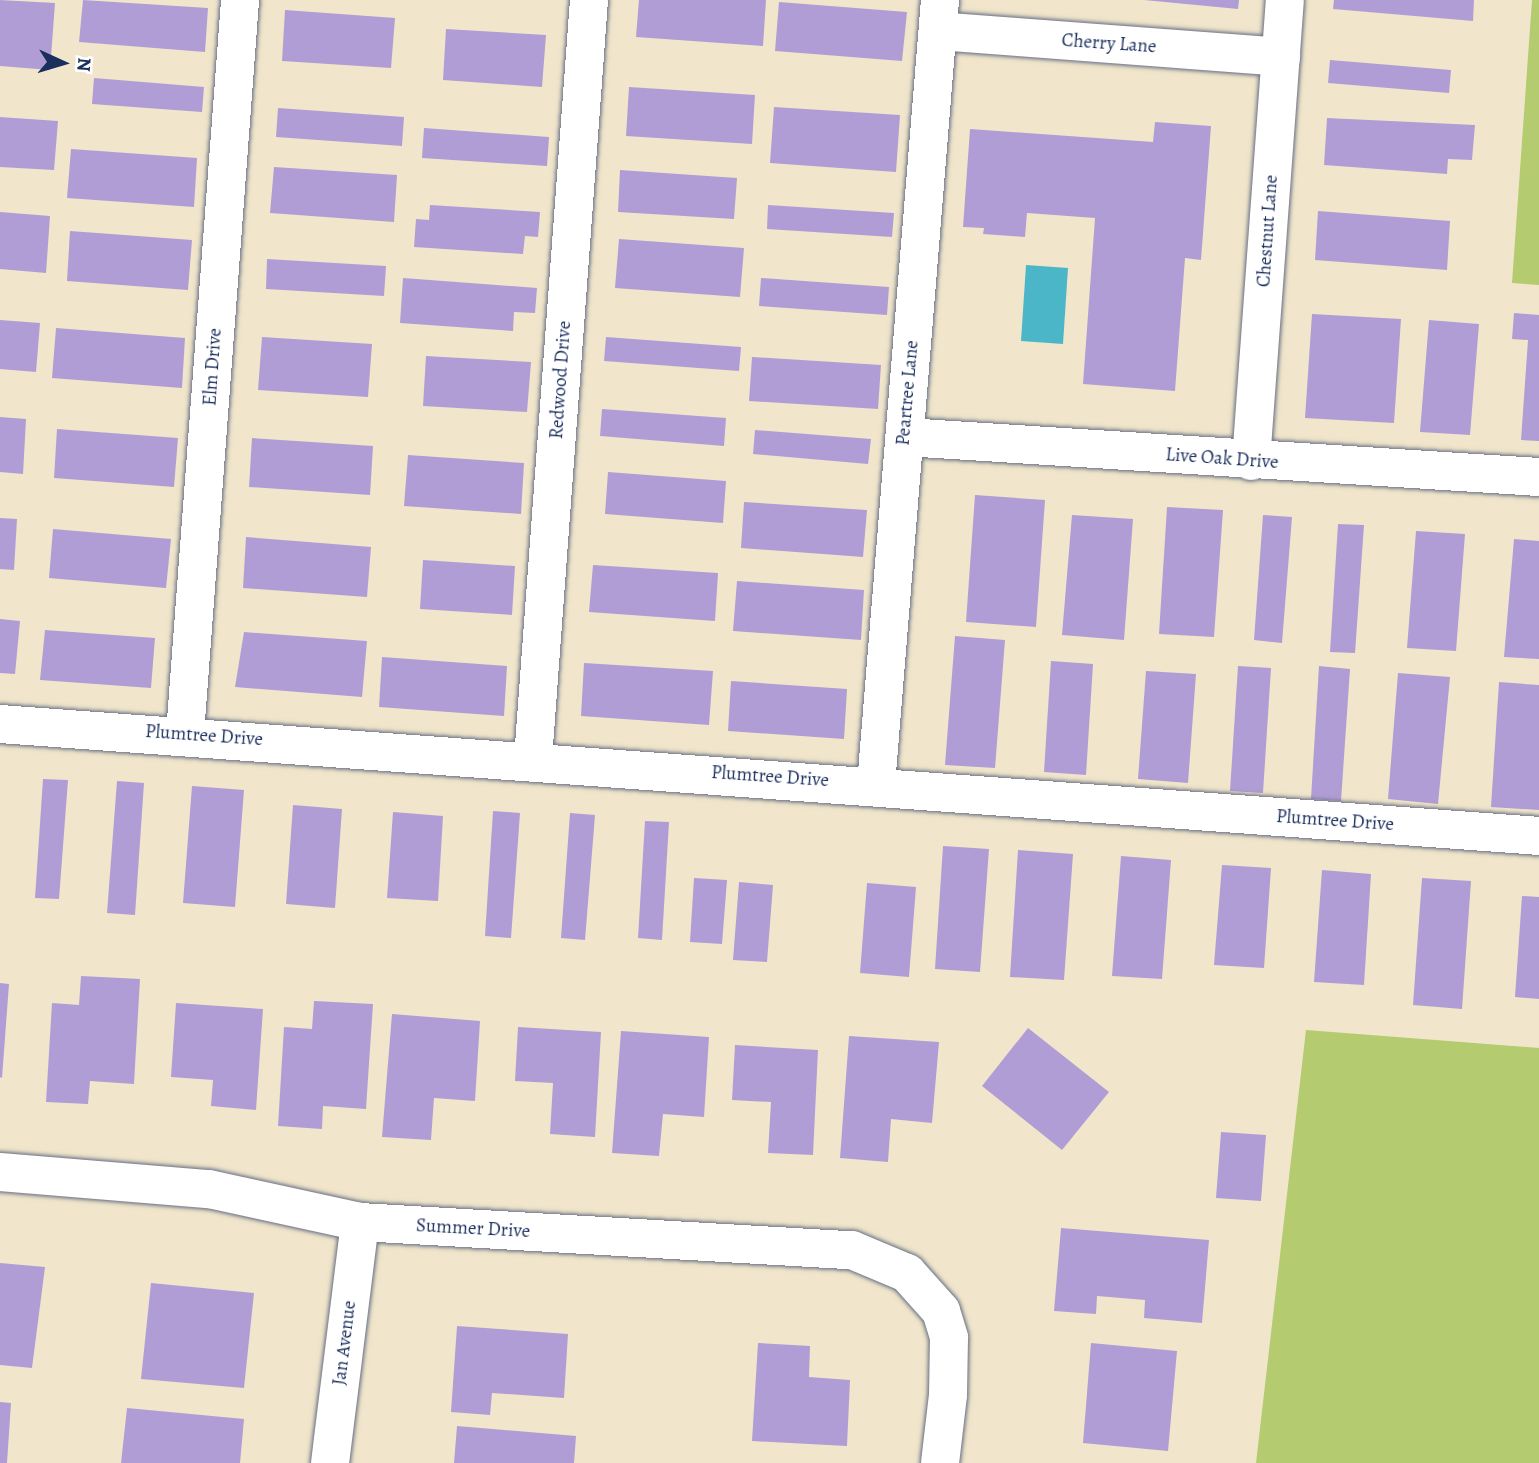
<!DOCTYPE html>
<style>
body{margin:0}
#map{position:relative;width:1539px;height:1463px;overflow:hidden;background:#f1e6cb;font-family:Alegreya,serif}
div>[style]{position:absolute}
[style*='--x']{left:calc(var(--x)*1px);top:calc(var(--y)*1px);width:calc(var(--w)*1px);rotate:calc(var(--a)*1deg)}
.green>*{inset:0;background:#b4cb70}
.water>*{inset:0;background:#4bb6c8}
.building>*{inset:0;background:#b19dd5}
.roads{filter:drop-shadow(0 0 2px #666f84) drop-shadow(0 0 2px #666f84)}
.street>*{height:38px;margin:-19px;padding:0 19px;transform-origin:19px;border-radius:19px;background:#fff}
span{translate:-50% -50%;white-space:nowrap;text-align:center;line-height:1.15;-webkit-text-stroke:5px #fff;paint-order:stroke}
.street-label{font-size:19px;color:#1b2f5e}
.north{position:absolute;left:28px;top:28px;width:70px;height:70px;-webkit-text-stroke:5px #fff;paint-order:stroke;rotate:94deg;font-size:19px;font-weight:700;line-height:28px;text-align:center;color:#1b2f5e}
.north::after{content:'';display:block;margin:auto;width:24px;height:32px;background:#1b2f5e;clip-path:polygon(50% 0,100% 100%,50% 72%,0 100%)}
</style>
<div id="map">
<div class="green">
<i style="clip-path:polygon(1532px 0,1539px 0,1539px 285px,1512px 283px)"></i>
<i style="clip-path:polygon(1306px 1030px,1539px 1048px,1539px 1463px,1256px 1463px)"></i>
</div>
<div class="water">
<i style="clip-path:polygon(1026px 265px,1068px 268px,1063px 344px,1021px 341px)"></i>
</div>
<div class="building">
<i style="clip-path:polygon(0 0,55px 3px,50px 70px,0 66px)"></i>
<i style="clip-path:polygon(83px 0,208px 8px,205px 52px,79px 42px)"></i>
<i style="clip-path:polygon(639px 0,766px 0,763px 46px,636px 37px)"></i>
<i style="clip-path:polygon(1144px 0,1239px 0,1238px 9px)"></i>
<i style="clip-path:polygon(1334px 0,1474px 0,1473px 21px,1333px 9px)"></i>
<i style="clip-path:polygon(779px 2px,907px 12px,902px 61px,775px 51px)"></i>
<i style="clip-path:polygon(285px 10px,395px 18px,391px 68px,282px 61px)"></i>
<i style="clip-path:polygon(446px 29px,546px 35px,542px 87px,443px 80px)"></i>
<i style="clip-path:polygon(1330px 60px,1451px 70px,1449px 93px,1328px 83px)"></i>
<i style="clip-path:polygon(94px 78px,204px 87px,202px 112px,92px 104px)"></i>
<i style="clip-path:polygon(629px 87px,755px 95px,752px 144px,626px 136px)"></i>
<i style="clip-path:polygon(774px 107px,900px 115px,896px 172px,770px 163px)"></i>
<i style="clip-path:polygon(278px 108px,404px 117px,402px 146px,276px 137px)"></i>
<i style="clip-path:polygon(0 117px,58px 121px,54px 170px,0 167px)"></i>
<i style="clip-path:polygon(1327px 118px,1475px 125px,1472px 160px,1448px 159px,1447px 174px,1324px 165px)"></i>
<i style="clip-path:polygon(1155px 122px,1211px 126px,1201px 260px,1185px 258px,1175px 391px,1083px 384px,1095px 218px,1027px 213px,1025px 237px,983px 234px,984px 228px,963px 227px,970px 129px,1153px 142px)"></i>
<i style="clip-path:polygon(424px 128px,549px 137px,547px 166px,422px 158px)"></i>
<i style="clip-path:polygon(71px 149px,197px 158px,194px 207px,67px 198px)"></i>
<i style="clip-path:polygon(274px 167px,397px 175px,394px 222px,270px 213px)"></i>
<i style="clip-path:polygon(620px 170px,737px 178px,734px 219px,618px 212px)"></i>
<i style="clip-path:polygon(430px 205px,540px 212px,538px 237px,525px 236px,523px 254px,414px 247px,416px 219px,429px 220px)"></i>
<i style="clip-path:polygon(768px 205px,894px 213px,892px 237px,767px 229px)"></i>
<i style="clip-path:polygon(1318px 211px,1450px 221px,1447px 270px,1315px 260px)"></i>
<i style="clip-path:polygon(0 212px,50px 216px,46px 273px,0 269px)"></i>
<i style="clip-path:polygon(70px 231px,192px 240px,188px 290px,67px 281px)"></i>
<i style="clip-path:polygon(619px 239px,744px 248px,740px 297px,615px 288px)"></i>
<i style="clip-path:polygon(267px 259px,386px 266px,384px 296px,266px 289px)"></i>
<i style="clip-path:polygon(403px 278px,537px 288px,535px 313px,514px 312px,513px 331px,400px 323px)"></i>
<i style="clip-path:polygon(761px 278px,889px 287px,887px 315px,759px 306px)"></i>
<i style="clip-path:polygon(1514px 313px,1539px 315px,1539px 441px,1521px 440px,1528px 340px,1512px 339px)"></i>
<i style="clip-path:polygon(1312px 314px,1401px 319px,1394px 423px,1305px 418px)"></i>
<i style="clip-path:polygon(0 320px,40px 323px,36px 372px,0 369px)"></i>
<i style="clip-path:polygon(1429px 320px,1479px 324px,1470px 435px,1420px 432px)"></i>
<i style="clip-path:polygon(56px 328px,185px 338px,182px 388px,52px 378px)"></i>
<i style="clip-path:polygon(262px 337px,372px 344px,368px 397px,258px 390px)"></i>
<i style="clip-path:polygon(606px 337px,741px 347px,739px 371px,604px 361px)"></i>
<i style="clip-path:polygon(426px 356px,531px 362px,527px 412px,423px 406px)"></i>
<i style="clip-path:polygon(752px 357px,881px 365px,878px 409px,749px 401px)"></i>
<i style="clip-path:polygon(602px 409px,726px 418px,724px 446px,600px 436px)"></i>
<i style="clip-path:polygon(0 417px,26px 419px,23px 474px,0 472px)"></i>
<i style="clip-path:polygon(57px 429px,178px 438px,174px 487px,54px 478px)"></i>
<i style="clip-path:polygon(755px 430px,871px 439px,868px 464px,753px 454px)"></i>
<i style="clip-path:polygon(252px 438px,373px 446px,370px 495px,249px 487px)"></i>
<i style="clip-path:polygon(408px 455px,524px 463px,521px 514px,404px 506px)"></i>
<i style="clip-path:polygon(608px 472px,726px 481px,723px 523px,605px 514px)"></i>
<i style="clip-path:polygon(975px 495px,1045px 500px,1036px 627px,966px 622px)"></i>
<i style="clip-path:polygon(744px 502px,867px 510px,863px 557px,741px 548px)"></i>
<i style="clip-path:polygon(1167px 507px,1223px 510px,1214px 637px,1159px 634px)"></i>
<i style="clip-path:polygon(1072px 515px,1133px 519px,1124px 640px,1062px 635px)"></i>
<i style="clip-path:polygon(1263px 515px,1292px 517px,1282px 643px,1254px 640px)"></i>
<i style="clip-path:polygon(0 518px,17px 519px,14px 570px,0 569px)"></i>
<i style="clip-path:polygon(1338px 524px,1364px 525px,1355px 653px,1330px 652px)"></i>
<i style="clip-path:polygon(53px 529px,171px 539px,166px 588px,49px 578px)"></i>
<i style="clip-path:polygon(1416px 531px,1465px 534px,1456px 651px,1407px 648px)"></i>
<i style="clip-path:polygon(246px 537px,371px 547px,367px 597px,243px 588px)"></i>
<i style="clip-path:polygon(1514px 539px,1539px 541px,1539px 659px,1504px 657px)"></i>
<i style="clip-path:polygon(423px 560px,515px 566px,512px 615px,420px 609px)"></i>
<i style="clip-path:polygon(593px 565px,718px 573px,715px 621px,589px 612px)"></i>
<i style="clip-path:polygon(737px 581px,864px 590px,861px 640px,733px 631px)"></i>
<i style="clip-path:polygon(0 619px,20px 621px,15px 674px,0 673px)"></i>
<i style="clip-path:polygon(45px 630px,155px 638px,151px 688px,40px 680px)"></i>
<i style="clip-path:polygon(244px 632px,367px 641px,362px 697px,235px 687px)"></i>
<i style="clip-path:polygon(955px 636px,1005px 640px,995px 768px,945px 765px)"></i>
<i style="clip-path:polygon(382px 657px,507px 666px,504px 716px,379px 707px)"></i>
<i style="clip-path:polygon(1051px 661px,1093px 664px,1086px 775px,1044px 772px)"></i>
<i style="clip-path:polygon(584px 663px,713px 671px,709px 725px,581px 716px)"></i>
<i style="clip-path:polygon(1238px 666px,1271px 668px,1263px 793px,1230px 791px)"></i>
<i style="clip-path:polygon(1319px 666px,1350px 669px,1341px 801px,1311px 799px)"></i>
<i style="clip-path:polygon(1146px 671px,1196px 674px,1188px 783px,1138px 779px)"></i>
<i style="clip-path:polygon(1398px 673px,1450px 677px,1438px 804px,1388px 799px)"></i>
<i style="clip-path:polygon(731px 681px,847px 689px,844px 739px,728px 731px)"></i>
<i style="clip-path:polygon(1499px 682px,1539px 685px,1539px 810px,1491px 807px)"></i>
<i style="clip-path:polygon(43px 779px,68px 780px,59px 899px,35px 898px)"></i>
<i style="clip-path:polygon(117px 781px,144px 783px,135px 915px,107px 913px)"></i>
<i style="clip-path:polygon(192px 786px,244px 790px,235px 907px,183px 903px)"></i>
<i style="clip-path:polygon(293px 805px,342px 809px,335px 908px,286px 904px)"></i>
<i style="clip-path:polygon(493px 811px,520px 813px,511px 938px,485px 936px)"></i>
<i style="clip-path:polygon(393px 812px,443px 816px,438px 901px,387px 898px)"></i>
<i style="clip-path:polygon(570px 813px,595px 815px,585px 940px,561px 938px)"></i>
<i style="clip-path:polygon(645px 821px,669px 822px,662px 940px,638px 938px)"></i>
<i style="clip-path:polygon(943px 846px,989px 849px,980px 972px,935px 969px)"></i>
<i style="clip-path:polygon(1018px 850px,1073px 854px,1064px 980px,1010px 977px)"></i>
<i style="clip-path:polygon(1121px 856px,1171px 860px,1162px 979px,1112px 976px)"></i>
<i style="clip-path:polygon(1222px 865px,1271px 868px,1264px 968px,1214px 965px)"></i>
<i style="clip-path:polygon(1322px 870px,1371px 874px,1364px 985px,1314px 982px)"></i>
<i style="clip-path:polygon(694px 878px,727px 880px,722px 944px,690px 942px)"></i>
<i style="clip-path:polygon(1422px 878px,1471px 881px,1462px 1009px,1413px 1005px)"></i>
<i style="clip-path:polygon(739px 882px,773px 885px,767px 962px,733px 960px)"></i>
<i style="clip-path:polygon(867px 883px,916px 887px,909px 977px,860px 973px)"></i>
<i style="clip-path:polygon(1522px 896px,1539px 897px,1539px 999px,1515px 997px)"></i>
<i style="clip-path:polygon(81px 976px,140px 979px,134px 1084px,90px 1081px,88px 1104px,46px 1102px,52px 1003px,79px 1005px)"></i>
<i style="clip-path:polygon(0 983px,9px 984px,2px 1078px,0 1077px)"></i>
<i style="clip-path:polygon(314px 1001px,373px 1004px,366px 1109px,323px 1106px,322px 1129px,278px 1126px,284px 1027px,312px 1029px)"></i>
<i style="clip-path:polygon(176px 1003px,263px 1009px,256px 1110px,211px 1106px,213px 1080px,171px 1077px)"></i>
<i style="clip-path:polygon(392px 1014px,480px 1021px,475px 1101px,434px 1098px,431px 1140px,382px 1137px)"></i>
<i style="clip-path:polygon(518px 1027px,601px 1032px,595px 1137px,550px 1134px,553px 1083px,515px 1081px)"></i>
<i style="clip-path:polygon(1028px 1028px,1109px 1092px,1062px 1150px,982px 1086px)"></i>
<i style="clip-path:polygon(621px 1031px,709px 1037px,704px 1117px,663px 1114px,659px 1156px,612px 1153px)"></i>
<i style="clip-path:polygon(849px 1036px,939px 1042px,932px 1123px,891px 1119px,888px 1162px,840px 1158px)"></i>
<i style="clip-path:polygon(735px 1045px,818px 1050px,813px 1155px,768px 1153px,771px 1102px,732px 1100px)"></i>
<i style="clip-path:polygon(1221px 1132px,1266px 1135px,1261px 1201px,1216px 1198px)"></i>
<i style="clip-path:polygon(1061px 1228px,1209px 1240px,1202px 1323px,1144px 1318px,1145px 1300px,1097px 1296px,1096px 1314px,1054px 1311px)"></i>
<i style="clip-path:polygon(0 1263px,45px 1267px,32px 1368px,0 1365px)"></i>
<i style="clip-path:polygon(151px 1283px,254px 1293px,244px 1388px,141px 1379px)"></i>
<i style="clip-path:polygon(457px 1326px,568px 1334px,564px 1398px,492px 1393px,490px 1415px,451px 1412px)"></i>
<i style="clip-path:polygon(758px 1343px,810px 1346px,809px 1377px,850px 1380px,847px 1446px,752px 1441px)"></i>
<i style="clip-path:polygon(1091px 1343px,1177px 1351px,1168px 1451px,1083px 1443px)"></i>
<i style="clip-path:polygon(0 1402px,11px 1403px,7px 1463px,0 1463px)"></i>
<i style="clip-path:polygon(127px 1408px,244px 1419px,240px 1463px,121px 1463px)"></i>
<i style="clip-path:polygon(457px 1426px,576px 1436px,574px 1463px,454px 1463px)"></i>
</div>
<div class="roads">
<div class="street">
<i style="--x:938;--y:31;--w:344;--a:4.3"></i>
<i style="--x:905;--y:437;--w:635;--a:3.61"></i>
<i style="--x:1251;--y:461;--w:462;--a:-85.8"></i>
<i style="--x:0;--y:724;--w:1543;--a:4.16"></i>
<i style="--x:185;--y:734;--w:736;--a:-85.71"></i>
<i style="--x:533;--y:759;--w:761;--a:-85.78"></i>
<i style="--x:876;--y:785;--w:788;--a:-85.34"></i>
<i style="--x:0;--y:1172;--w:210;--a:4.7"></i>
<i style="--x:209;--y:1189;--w:155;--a:12.3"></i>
<i style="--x:360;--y:1222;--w:493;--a:3.3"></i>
<i style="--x:852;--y:1250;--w:60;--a:22.7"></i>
<i style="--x:907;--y:1273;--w:51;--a:48.2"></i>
<i style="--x:941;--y:1311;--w:28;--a:73"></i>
<i style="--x:949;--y:1338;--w:57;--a:91"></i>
<i style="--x:948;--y:1395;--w:68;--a:96.7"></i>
<i style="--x:330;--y:1463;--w:243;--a:-82.9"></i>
</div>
</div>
<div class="street-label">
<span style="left:1109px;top:44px;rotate:4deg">Cherry Lane</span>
<span style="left:1268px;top:231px;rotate:-86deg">Chestnut Lane</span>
<span style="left:213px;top:367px;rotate:-86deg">Elm Drive</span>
<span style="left:561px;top:380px;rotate:-86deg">Redwood Drive</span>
<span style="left:908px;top:393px;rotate:-85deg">Peartree Lane</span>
<span style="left:1222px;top:459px;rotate:4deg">Live Oak Drive</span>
<span style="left:204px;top:736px;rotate:4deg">Plumtree Drive</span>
<span style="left:770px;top:777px;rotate:4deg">Plumtree Drive</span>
<span style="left:1335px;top:821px;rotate:4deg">Plumtree Drive</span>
<span style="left:473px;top:1229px;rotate:3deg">Summer Drive</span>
<span style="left:345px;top:1343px;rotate:-83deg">Jan Avenue</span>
</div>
<div class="north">N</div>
</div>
